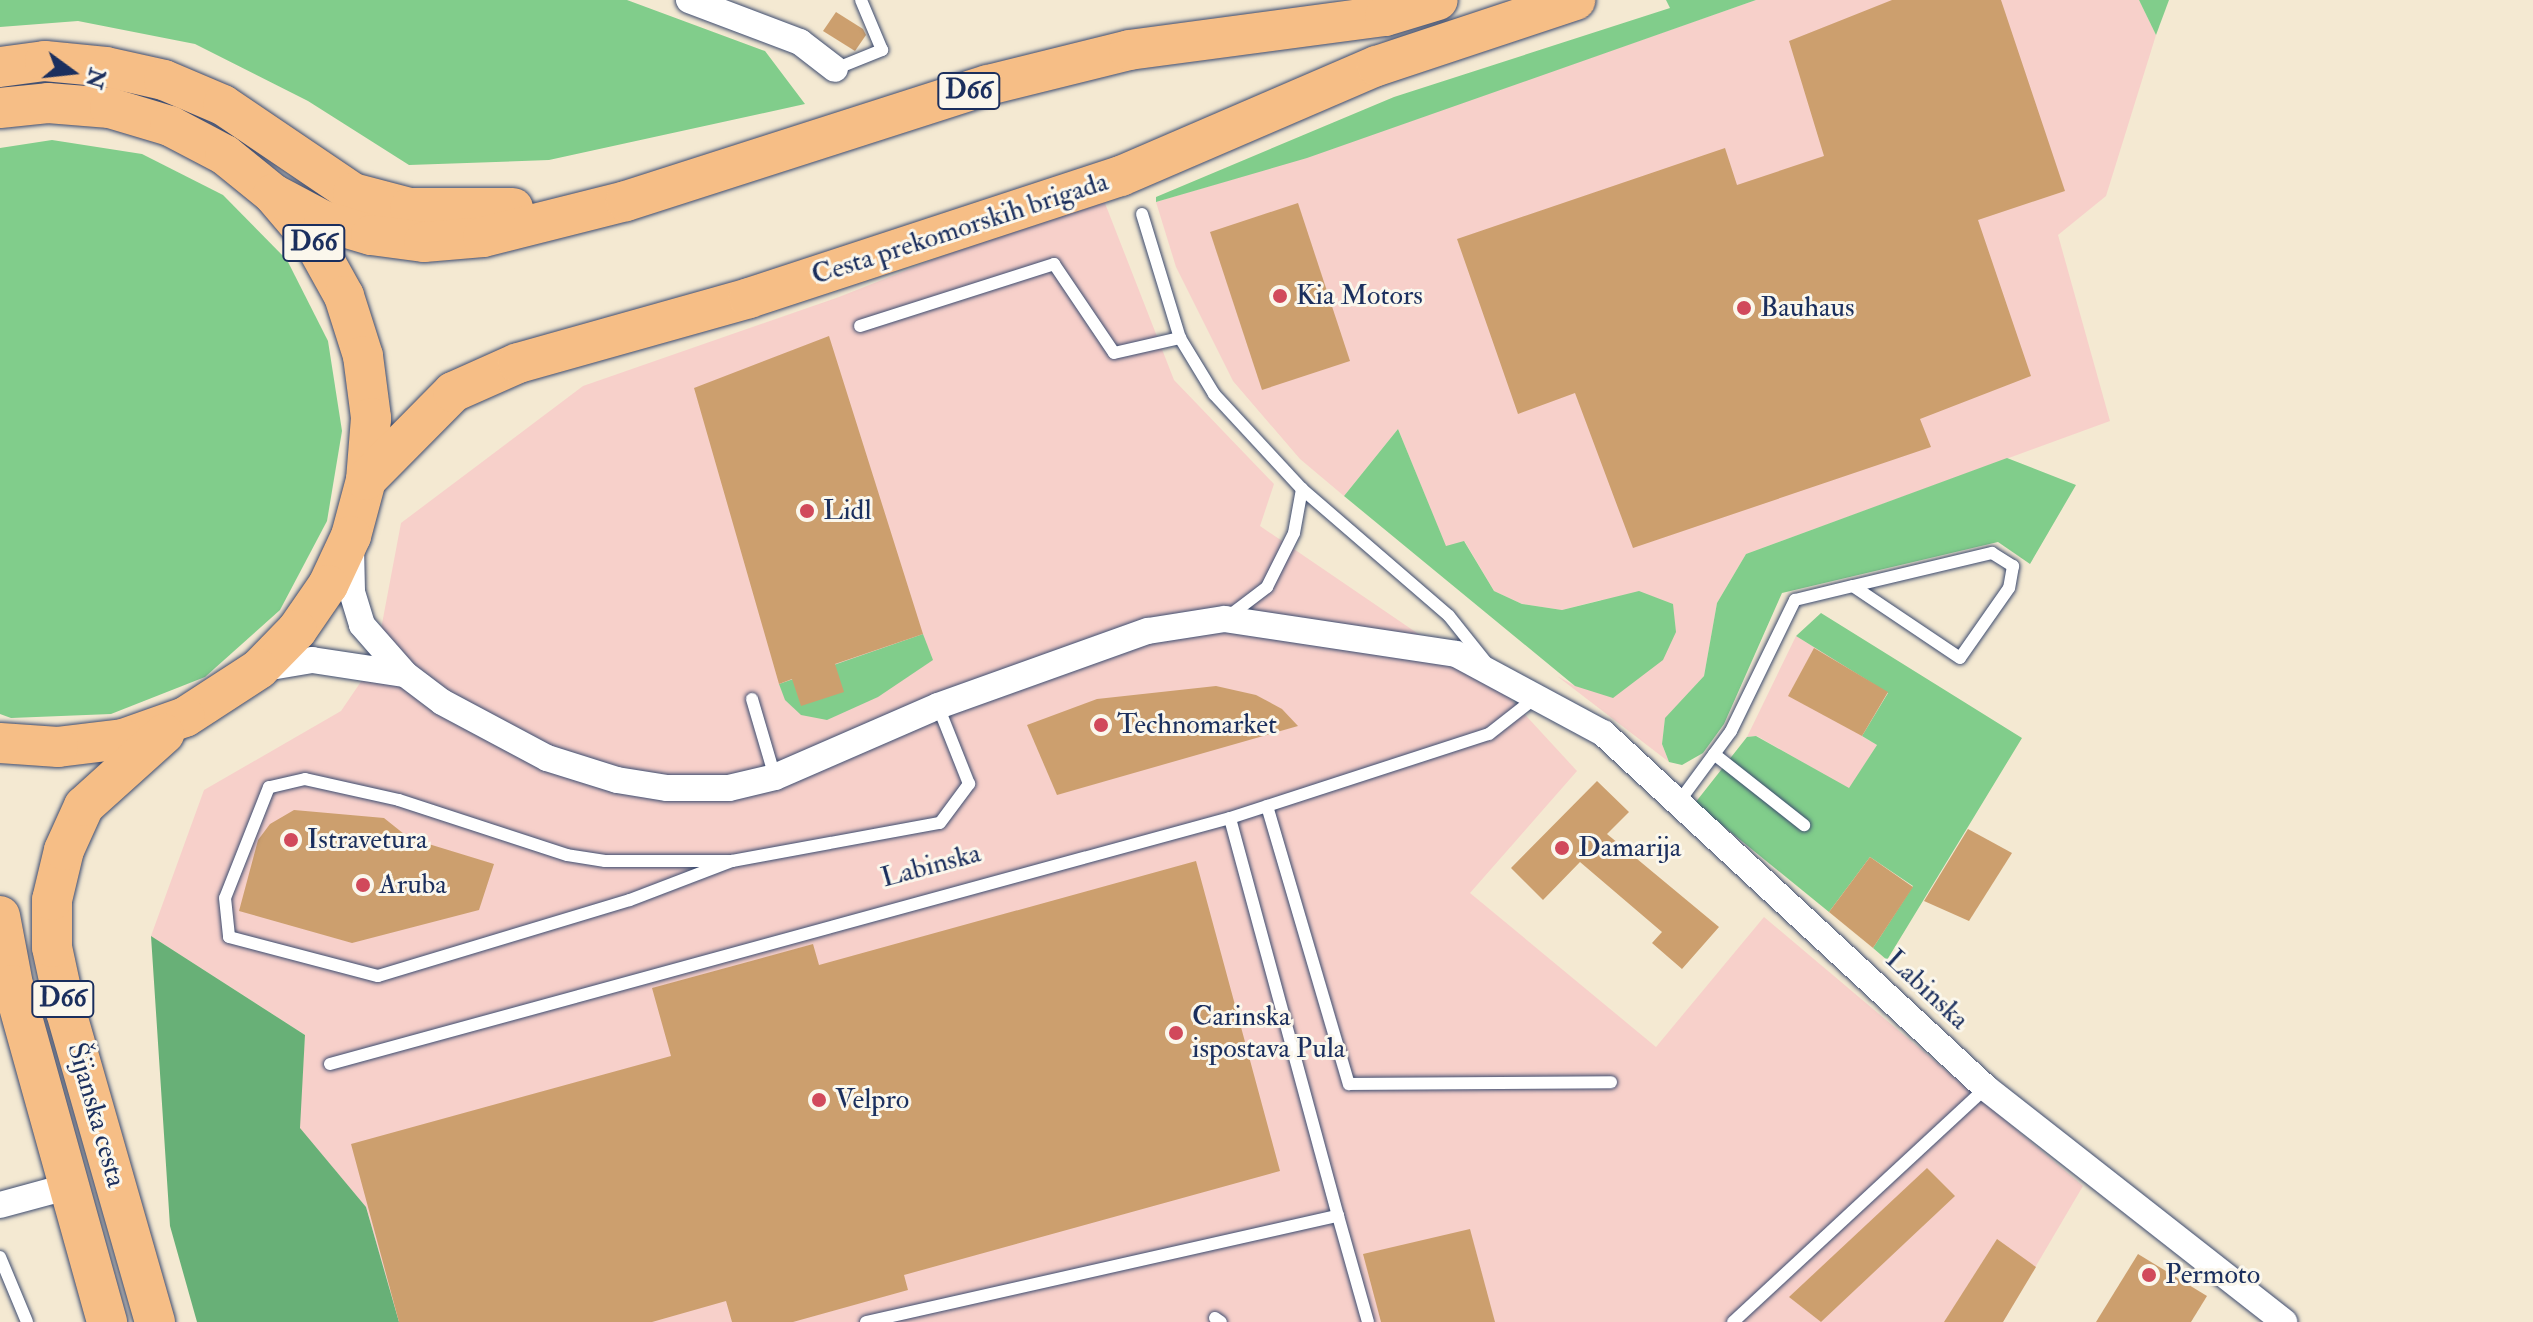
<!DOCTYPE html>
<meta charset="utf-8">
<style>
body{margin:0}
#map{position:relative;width:2533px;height:1322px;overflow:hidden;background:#f4e9d2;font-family:"IM FELL Double Pica",serif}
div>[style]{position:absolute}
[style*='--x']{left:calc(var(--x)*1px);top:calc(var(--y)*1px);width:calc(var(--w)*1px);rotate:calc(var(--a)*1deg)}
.built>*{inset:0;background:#f7d0ca}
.green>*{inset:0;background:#81cd8b}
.forest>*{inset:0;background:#68b077}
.building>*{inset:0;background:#cc9f6e}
.roads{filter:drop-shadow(0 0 2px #3c4b6f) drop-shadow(0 0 2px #3c4b6f)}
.service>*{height:12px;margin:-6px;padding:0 6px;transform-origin:6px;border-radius:6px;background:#fff}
.minor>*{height:26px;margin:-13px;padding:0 13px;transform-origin:13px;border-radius:13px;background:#fff}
.primary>*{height:40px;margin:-20px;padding:0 20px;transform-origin:20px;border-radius:20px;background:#f6be86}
.dots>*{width:22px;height:22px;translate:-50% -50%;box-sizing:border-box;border:4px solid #fbf7ec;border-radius:50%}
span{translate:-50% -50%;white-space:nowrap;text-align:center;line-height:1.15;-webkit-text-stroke:6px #fbf7ec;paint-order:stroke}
.shield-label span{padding:2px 6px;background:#fbf7ec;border:2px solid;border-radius:6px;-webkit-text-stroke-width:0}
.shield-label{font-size:26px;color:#1b2f5e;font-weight:700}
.street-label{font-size:28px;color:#1b2f5e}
.poi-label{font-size:28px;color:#1b2f5e}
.left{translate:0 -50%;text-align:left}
.north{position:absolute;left:32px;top:32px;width:80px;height:80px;-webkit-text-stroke:6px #fbf7ec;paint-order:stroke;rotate:105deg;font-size:22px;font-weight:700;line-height:32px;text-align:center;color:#1b2f5e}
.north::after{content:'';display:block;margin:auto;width:28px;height:36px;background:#1b2f5e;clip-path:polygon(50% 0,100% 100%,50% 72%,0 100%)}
</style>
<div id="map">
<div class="built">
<i style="clip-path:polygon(1756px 0,2139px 0,2156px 35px,2106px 196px,2058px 235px,2110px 421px,1746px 554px,1717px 603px,1704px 676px,1665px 719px,1662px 744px,1669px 762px,1557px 676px,1575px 686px,1601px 600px,1562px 610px,1522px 604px,1494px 591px,1465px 542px,1446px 547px,1398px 429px,1344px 496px,1300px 459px,1233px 381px,1176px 267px,1156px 202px,1307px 157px)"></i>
<i style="clip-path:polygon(1101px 193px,1174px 380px,1274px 484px,1260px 526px,1505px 693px,1577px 771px,1470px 893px,1656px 1047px,1764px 917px,2083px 1186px,2003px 1322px,399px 1322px,366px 1207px,299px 1128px,305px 1035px,151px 936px,204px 790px,341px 711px,375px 661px,401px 523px,583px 386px,839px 297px)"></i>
<i style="clip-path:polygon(1796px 636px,1888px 692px,1862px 736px,1877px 745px,1849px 789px,1757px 736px,1747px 737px)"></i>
</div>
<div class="green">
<i style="clip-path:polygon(0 0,627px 0,765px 51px,805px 104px,549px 160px,409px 165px,308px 101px,195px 44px,78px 21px,0 27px)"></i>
<i style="clip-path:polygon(1666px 0,1756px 0,1307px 158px,1156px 202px,1156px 197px,1394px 97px,1670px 8px)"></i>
<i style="clip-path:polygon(2139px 0,2169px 0,2156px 35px)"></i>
<i style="clip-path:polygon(52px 140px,142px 154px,223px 195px,287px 260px,328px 341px,342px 431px,327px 521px,280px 610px,205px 677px,111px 714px,11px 718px,0 714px,0 148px)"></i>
<i style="clip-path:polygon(1398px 429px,1446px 546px,1464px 541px,1494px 591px,1522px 604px,1562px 610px,1639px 591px,1673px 604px,1676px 632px,1663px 660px,1613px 698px,1575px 686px,1344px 496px)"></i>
<i style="clip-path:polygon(2007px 458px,2076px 485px,2030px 564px,1998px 542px,1782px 593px,1724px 724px,1703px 753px,1682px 765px,1669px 762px,1662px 744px,1665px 718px,1704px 676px,1717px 603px,1746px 554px)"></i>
<i style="clip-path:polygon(1821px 613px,2022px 738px,1887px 960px,1873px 948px,1913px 886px,1870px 857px,1829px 912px,1695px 803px,1747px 737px,1756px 736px,1849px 788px,1877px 745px,1862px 736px,1888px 693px,1796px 636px)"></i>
<i style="clip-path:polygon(923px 634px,933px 660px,878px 697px,827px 720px,801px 715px,785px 700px,779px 684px)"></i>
</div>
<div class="forest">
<i style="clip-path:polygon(151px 936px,305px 1035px,300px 1128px,366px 1207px,399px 1322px,197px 1322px,170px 1226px)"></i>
</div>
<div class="building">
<i style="clip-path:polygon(1892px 0,2001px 0,2065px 191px,1978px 220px,2031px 376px,1920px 419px,1931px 447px,1633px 548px,1575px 393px,1518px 414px,1457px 239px,1725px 148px,1737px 185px,1824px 156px,1789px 41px)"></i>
<i style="clip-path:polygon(836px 12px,863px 29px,866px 35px,855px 51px,823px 31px)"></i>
<i style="clip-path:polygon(1298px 203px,1350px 361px,1262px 390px,1210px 232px)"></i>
<i style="clip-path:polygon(829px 336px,923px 634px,835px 664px,844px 692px,801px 706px,792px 679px,779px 684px,694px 388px)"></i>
<i style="clip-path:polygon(1814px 648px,1888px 692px,1862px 736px,1788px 696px)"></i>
<i style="clip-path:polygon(1216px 686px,1256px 695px,1282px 709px,1298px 726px,1057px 795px,1027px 725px,1097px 699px)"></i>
<i style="clip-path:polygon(1597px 781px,1629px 812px,1607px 834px,1719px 927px,1682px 969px,1652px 943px,1662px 932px,1580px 862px,1543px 900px,1511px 868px)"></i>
<i style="clip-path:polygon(294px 810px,384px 818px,409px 838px,494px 864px,479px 910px,352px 943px,239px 911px,258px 840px,270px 824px)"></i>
<i style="clip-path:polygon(1968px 829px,2012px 853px,1969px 921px,1924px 901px)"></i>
<i style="clip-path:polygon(1870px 857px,1913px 887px,1873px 948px,1829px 912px)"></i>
<i style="clip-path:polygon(1196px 861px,1280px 1171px,904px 1275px,908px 1290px,793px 1322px,732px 1322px,726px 1301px,652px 1322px,399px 1322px,351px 1144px,671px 1056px,652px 988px,813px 944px,819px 965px)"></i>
<i style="clip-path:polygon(1927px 1168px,1955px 1196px,1821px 1322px,1789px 1297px)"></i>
<i style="clip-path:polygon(1470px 1229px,1495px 1322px,1381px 1322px,1363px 1254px)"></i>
<i style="clip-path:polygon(1997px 1239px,2036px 1267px,2003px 1322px,1944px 1322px)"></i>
<i style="clip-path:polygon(2138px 1254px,2207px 1296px,2191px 1322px,2096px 1322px)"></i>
</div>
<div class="roads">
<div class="service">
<i style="--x:835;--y:69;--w:51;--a:-22"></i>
<i style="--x:882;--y:50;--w:54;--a:-112.8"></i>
<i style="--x:1142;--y:214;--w:130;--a:73"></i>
<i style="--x:1180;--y:338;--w:66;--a:58.7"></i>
<i style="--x:1214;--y:394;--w:129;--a:47.2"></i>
<i style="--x:1302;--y:489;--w:194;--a:40.8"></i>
<i style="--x:1449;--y:616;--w:58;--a:51.3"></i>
<i style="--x:860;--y:326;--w:204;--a:-17.7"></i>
<i style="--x:1054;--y:264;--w:107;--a:56"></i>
<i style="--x:1114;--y:353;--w:68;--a:-12.8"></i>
<i style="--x:1229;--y:616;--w:48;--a:-37.3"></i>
<i style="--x:1267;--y:587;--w:60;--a:-63.4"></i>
<i style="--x:1294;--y:533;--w:45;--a:-79.7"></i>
<i style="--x:752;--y:699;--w:81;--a:73.6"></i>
<i style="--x:1714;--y:754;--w:115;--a:38.3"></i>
<i style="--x:1678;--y:803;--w:89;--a:-53.6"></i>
<i style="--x:1731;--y:731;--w:146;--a:-64"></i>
<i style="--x:1795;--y:600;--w:60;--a:-13.6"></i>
<i style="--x:1853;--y:586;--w:143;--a:-13.4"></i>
<i style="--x:1992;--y:553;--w:25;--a:32"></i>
<i style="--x:2013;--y:566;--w:22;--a:100"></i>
<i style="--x:2009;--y:588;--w:85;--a:125"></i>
<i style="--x:1960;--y:658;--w:129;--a:-146.1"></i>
<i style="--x:1267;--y:806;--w:290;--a:73.6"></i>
<i style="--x:1349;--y:1084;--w:262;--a:-0.4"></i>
<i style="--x:732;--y:861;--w:127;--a:180"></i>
<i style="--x:605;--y:861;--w:38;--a:-171"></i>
<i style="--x:567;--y:855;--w:177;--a:-161.9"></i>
<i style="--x:399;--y:800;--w:96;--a:-167.4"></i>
<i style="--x:305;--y:779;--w:37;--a:167"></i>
<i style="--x:269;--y:787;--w:119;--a:111.6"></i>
<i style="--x:225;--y:898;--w:39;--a:84"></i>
<i style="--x:229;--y:937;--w:154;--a:14.7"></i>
<i style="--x:378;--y:976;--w:263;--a:-16.8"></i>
<i style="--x:630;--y:900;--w:109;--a:-20.9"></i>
<i style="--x:732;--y:861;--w:211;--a:-10.4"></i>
<i style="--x:940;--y:823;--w:49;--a:-53.4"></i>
<i style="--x:969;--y:784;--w:84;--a:-111.7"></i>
<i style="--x:330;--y:1064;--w:933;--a:-15.29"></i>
<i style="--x:1230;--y:818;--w:272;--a:-18"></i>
<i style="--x:1489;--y:734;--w:58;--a:-38"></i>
<i style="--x:1338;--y:1216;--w:110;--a:74.2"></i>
<i style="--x:0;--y:1257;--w:70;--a:67.4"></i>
<i style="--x:1215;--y:1318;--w:7;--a:34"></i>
<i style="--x:866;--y:1322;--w:484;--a:-12.7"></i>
<i style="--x:1338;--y:1216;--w:412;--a:-105.2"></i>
<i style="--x:1733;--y:1322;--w:345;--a:-42.8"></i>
</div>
<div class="minor">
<i style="--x:689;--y:0;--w:119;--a:20.7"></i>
<i style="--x:800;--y:42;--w:44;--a:37.6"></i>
<i style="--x:351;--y:547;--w:45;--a:88.7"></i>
<i style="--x:352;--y:592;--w:34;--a:73"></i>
<i style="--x:362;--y:625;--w:65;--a:48.7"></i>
<i style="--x:405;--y:674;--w:46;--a:37.1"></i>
<i style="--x:442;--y:702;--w:119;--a:28.1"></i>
<i style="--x:547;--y:758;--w:73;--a:17.4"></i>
<i style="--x:617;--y:780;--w:51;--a:9.1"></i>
<i style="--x:667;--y:788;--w:62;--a:0"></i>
<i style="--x:729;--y:788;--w:47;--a:-13.4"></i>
<i style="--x:775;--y:777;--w:178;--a:-23.5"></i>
<i style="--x:938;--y:706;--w:223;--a:-19.7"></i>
<i style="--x:1148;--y:631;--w:78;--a:-8.9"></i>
<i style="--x:1225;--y:619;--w:234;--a:8.6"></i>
<i style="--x:1456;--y:654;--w:167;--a:28.3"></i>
<i style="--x:1603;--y:733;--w:522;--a:42.83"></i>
<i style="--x:1986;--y:1088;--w:379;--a:38.1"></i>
<i style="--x:259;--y:669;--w:54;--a:-9.6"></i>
<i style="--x:312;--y:660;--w:94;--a:8.6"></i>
<i style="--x:0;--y:1205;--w:73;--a:-15.2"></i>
</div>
<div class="primary">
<i style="--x:0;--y:67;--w:45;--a:-7.6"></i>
<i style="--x:45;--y:61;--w:61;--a:5.6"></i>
<i style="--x:106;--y:67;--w:59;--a:12.6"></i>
<i style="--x:164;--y:80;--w:64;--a:23"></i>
<i style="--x:223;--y:105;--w:157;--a:34.1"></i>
<i style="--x:353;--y:193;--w:59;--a:14.7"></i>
<i style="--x:410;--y:208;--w:103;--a:0"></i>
<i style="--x:0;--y:108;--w:48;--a:-5.9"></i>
<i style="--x:48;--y:103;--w:62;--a:4.6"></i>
<i style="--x:110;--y:108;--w:63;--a:16.7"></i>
<i style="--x:170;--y:126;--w:62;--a:27.8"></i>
<i style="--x:225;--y:155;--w:62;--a:39.1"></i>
<i style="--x:273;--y:194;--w:63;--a:49.5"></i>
<i style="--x:314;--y:242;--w:62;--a:60.9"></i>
<i style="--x:344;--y:296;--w:63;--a:72.4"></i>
<i style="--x:363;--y:356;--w:63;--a:82.6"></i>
<i style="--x:371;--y:418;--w:62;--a:94.6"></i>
<i style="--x:366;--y:480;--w:58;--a:105"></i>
<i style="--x:351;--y:536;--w:54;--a:115.1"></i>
<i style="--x:328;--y:585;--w:55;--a:124.6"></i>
<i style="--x:297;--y:630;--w:54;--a:134.3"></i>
<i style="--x:259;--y:669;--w:88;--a:147"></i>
<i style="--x:185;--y:717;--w:66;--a:160.5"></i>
<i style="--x:123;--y:739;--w:65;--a:173"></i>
<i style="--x:58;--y:747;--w:58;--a:-176.1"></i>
<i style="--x:273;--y:194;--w:58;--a:27.9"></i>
<i style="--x:324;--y:221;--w:49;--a:16.6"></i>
<i style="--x:371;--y:235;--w:53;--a:7.5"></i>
<i style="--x:424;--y:242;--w:59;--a:-4.8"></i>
<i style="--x:483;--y:237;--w:147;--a:-14.1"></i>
<i style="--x:626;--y:201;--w:380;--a:-17.8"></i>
<i style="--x:988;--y:85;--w:145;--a:-13.9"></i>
<i style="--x:1129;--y:50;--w:258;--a:-7.6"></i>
<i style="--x:1385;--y:16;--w:55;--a:-16.8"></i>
<i style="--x:366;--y:480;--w:124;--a:-45.3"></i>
<i style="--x:453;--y:392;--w:71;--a:-24"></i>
<i style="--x:518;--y:363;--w:240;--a:-15.7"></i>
<i style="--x:749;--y:298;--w:391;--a:-18.2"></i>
<i style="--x:1121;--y:176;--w:279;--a:-23.3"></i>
<i style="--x:1377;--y:66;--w:209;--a:-18.4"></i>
<i style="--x:0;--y:916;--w:70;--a:79.3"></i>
<i style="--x:13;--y:985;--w:350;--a:74.4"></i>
<i style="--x:155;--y:1322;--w:323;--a:-106"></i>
<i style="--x:66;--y:1012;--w:66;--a:-102.2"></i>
<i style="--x:52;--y:947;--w:47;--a:-90"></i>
<i style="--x:52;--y:900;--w:51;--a:-76.5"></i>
<i style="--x:64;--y:850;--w:48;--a:-65.6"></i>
<i style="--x:84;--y:806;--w:108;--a:-42"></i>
</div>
</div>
<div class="dots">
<i style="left:1280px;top:296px;background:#d1495b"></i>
<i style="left:1744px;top:308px;background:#d1495b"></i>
<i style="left:807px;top:511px;background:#d1495b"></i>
<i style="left:1101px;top:725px;background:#d1495b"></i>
<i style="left:291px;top:840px;background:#d1495b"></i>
<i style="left:1562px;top:848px;background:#d1495b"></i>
<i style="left:363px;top:885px;background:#d1495b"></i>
<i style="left:1176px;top:1033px;background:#d1495b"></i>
<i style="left:819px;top:1100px;background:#d1495b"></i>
<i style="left:2149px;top:1275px;background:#d1495b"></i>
</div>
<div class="shield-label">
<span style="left:969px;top:91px">D66</span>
<span style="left:314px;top:243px">D66</span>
<span style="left:63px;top:999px">D66</span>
</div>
<div class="street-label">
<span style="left:960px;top:229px;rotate:-18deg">Cesta prekomorskih brigada</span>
<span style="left:931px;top:866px;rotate:-15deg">Labinska</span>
<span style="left:1927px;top:990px;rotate:43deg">Labinska</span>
<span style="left:96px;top:1115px;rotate:74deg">Šijanska cesta</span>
</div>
<div class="poi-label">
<span class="left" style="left:1296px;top:296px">Kia Motors</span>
<span class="left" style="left:1760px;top:308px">Bauhaus</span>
<span class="left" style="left:823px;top:511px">Lidl</span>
<span class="left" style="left:1117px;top:725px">Technomarket</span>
<span class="left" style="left:307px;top:840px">Istravetura</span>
<span class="left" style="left:1578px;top:848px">Damarija</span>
<span class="left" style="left:379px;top:885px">Aruba</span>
<span class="left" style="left:1192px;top:1033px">Carinska<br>ispostava Pula</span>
<span class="left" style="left:835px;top:1100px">Velpro</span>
<span class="left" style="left:2165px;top:1275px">Permoto</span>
</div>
<div class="north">N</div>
</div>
